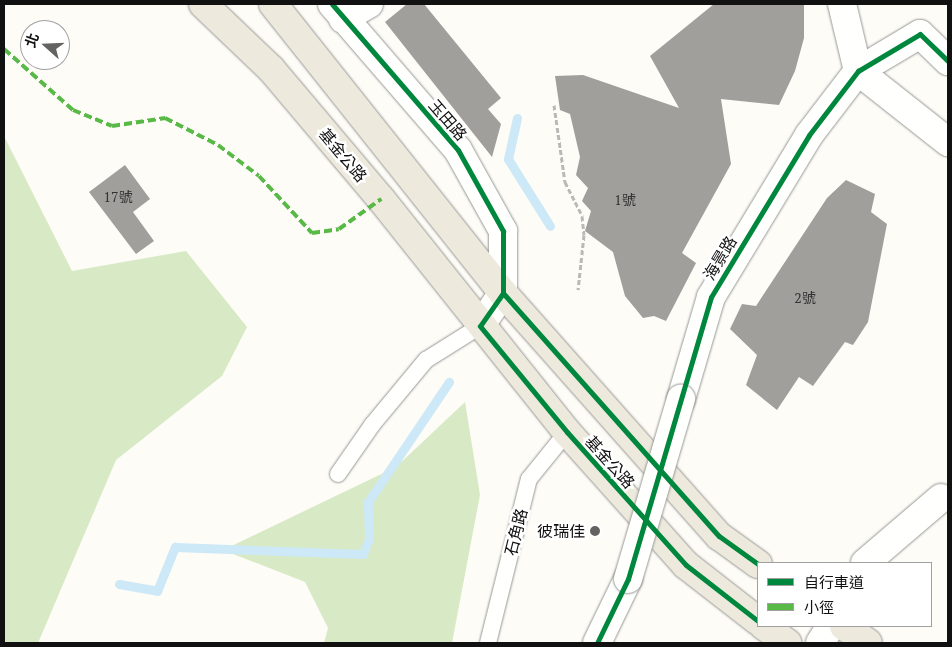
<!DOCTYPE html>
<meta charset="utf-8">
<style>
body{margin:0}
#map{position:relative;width:952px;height:647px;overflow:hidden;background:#fdfcf7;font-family:"PT Serif","Noto Sans TC",serif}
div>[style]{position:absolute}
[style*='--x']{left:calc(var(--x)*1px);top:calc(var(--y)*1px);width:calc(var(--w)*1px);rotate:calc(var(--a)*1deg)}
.forest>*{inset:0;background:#d8eac5}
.stream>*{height:9px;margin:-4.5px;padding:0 4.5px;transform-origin:4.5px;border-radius:4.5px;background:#cde8f7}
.building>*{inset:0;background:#a19f9c}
.path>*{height:3px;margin-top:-1.5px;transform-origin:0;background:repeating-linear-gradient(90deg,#b9b9b8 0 5px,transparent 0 7.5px)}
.roads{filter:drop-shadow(0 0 1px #979795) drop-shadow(0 0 1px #979795)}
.lane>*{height:16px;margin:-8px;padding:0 8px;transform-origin:8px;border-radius:8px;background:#fffffe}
.street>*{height:28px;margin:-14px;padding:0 14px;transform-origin:14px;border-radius:14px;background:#fffffe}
.primary>*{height:28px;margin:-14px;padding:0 14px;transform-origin:14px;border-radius:14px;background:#ede9dc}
.bridges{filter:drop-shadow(0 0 1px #979795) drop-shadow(0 0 1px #979795)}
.street-bridge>*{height:28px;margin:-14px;padding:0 14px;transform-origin:14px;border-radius:14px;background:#fffffe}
.quiet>*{height:4px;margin-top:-2px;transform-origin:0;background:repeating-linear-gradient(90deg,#58b947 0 8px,transparent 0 12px)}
.cycleway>*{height:5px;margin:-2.5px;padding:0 2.5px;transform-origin:2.5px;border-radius:2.5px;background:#00873e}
.dots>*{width:14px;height:14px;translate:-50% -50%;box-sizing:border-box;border:2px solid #fff;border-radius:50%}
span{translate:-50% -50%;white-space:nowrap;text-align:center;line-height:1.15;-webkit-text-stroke:5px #fff;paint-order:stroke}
.number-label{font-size:14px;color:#353434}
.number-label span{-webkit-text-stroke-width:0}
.street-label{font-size:16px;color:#111}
.poi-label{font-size:16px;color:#111}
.right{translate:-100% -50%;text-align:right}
.frame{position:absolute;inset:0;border:5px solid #111;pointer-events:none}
.legend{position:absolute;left:757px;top:562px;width:175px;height:65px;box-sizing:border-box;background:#fff;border:1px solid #a0a0a0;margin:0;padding:6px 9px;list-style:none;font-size:15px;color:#111}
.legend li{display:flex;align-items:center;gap:10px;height:25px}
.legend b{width:25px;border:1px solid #a0a0a0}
.north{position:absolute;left:20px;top:20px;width:50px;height:50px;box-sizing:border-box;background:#fff;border:1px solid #a0a0a0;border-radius:50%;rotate:290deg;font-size:14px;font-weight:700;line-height:20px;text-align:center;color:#111}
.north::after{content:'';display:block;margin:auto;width:18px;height:22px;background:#646362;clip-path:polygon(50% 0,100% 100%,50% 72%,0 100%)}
</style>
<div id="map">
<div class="forest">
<i style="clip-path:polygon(4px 136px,72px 271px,186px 251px,247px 327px,222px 376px,116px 460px,38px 643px,4px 643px)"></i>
<i style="clip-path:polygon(465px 402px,480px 495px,452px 643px,324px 643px,328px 628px,305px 582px,223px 550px,396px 467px)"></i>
</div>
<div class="stream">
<i style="--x:517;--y:118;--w:42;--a:102.4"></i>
<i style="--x:508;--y:159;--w:79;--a:57.9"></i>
<i style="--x:119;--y:584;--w:39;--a:10"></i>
<i style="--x:157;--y:591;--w:48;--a:-67.8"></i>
<i style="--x:175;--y:547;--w:188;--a:2.1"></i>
<i style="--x:363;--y:554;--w:17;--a:-69"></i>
<i style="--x:369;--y:538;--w:36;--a:-92"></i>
<i style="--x:368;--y:502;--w:145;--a:-56"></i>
</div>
<div class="building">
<i style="clip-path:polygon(407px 4px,424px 4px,501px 98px,488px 109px,501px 124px,492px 157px,385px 22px)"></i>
<i style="clip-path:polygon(714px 4px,804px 4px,804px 38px,795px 71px,779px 105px,721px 99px,731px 164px,682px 253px,696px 263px,666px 321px,654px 316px,643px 318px,625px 296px,613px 252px,585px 231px,591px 211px,582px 201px,588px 188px,576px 175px,580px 157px,570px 114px,560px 110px,555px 76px,583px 75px,679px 108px,650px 56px)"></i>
<i style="clip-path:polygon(125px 165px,150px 199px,133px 212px,154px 241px,136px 254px,89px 192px)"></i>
<i style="clip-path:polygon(846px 180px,875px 194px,871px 212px,887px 224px,868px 322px,853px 345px,845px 342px,813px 386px,799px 377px,777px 410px,746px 385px,757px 355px,730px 329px,742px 304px,756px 306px,827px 198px)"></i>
</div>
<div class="path">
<i style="--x:554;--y:105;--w:78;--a:81.9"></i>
<i style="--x:565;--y:182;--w:38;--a:63"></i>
<i style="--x:582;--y:216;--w:19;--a:84"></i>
<i style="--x:584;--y:235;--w:55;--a:96.2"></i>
</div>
<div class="roads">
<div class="lane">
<i style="--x:338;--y:474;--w:60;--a:-55.2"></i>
<i style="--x:372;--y:425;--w:85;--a:-50.3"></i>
<i style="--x:426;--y:360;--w:64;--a:-32.2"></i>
<i style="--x:488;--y:643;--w:169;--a:-76"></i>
<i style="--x:529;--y:479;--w:60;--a:-51"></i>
</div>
<div class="street">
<i style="--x:332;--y:4;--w:193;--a:49.2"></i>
<i style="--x:458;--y:150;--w:93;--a:60.9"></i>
<i style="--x:503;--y:231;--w:62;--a:90"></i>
<i style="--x:503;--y:293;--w:40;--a:124.9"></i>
<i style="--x:842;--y:4;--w:69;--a:76.6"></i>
<i style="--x:858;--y:71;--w:115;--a:38.3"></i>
<i style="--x:343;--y:19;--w:30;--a:-30"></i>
<i style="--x:681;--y:399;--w:106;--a:-73.6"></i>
<i style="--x:711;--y:297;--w:189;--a:-58.8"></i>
<i style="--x:809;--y:135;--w:81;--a:-52.6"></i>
<i style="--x:858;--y:71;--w:72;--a:-30.8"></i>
<i style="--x:920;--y:34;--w:39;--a:44"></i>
<i style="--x:865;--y:563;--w:100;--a:-40.5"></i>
<i style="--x:597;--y:643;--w:71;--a:-64.2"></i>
<i style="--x:820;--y:643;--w:20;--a:-57"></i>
</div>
<div class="primary">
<i style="--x:203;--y:4;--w:94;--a:43.7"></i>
<i style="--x:271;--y:69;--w:170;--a:49.8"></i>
<i style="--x:381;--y:199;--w:298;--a:51.4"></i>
<i style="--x:567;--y:432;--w:178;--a:48.2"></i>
<i style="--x:686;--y:565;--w:91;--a:37.9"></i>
<i style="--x:273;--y:4;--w:369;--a:51.5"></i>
<i style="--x:503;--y:293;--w:325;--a:48.4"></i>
<i style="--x:719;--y:536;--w:48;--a:35.7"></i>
<i style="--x:764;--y:626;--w:29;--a:36"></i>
<i style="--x:844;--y:626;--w:29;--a:35"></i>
</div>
</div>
<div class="bridges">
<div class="street-bridge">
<i style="--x:628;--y:579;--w:188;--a:-73.6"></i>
</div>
</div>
<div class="quiet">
<i style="--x:4;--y:49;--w:92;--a:41.5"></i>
<i style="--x:73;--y:110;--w:42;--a:22.3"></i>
<i style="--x:112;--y:126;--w:54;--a:-8.6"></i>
<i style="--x:165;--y:118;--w:59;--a:27"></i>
<i style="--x:218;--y:145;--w:51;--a:37.1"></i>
<i style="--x:259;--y:176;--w:78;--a:47.1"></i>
<i style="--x:312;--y:233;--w:27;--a:-8"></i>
<i style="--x:339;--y:229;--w:52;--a:-35.5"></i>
</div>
<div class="cycleway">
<i style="--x:332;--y:4;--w:193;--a:49.2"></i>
<i style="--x:458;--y:150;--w:93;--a:60.9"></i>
<i style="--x:503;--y:231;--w:62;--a:90"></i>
<i style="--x:503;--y:293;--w:40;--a:124.9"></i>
<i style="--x:480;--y:326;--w:137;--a:50.6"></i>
<i style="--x:567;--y:432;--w:178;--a:48.2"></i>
<i style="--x:686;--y:565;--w:91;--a:37.9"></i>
<i style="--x:503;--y:293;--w:325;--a:48.4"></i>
<i style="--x:719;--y:536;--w:48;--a:35.7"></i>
<i style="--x:597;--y:643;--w:71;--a:-64.2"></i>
<i style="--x:628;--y:579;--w:294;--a:-73.6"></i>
<i style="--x:711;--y:297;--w:189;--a:-58.8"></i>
<i style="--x:809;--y:135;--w:81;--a:-52.6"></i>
<i style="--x:858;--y:71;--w:72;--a:-30.8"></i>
<i style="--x:920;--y:34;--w:39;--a:44"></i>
</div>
<div class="dots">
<i style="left:595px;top:531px;background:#646362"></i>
</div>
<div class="number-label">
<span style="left:118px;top:197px">17號</span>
<span style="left:625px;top:200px">1號</span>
<span style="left:805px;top:298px">2號</span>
</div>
<div class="street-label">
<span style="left:448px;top:120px;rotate:49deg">玉田路</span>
<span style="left:343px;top:155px;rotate:50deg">基金公路</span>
<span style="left:720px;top:258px;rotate:-59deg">海景路</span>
<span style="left:610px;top:462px;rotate:48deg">基金公路</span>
<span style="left:516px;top:532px;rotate:-76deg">石角路</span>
</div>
<div class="poi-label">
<span class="right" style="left:585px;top:531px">彼瑞佳</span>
</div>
<div class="frame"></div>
<ul class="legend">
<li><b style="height:6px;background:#00873e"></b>自行車道</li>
<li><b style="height:6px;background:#58b947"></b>小徑</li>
</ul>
<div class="north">北</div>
</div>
